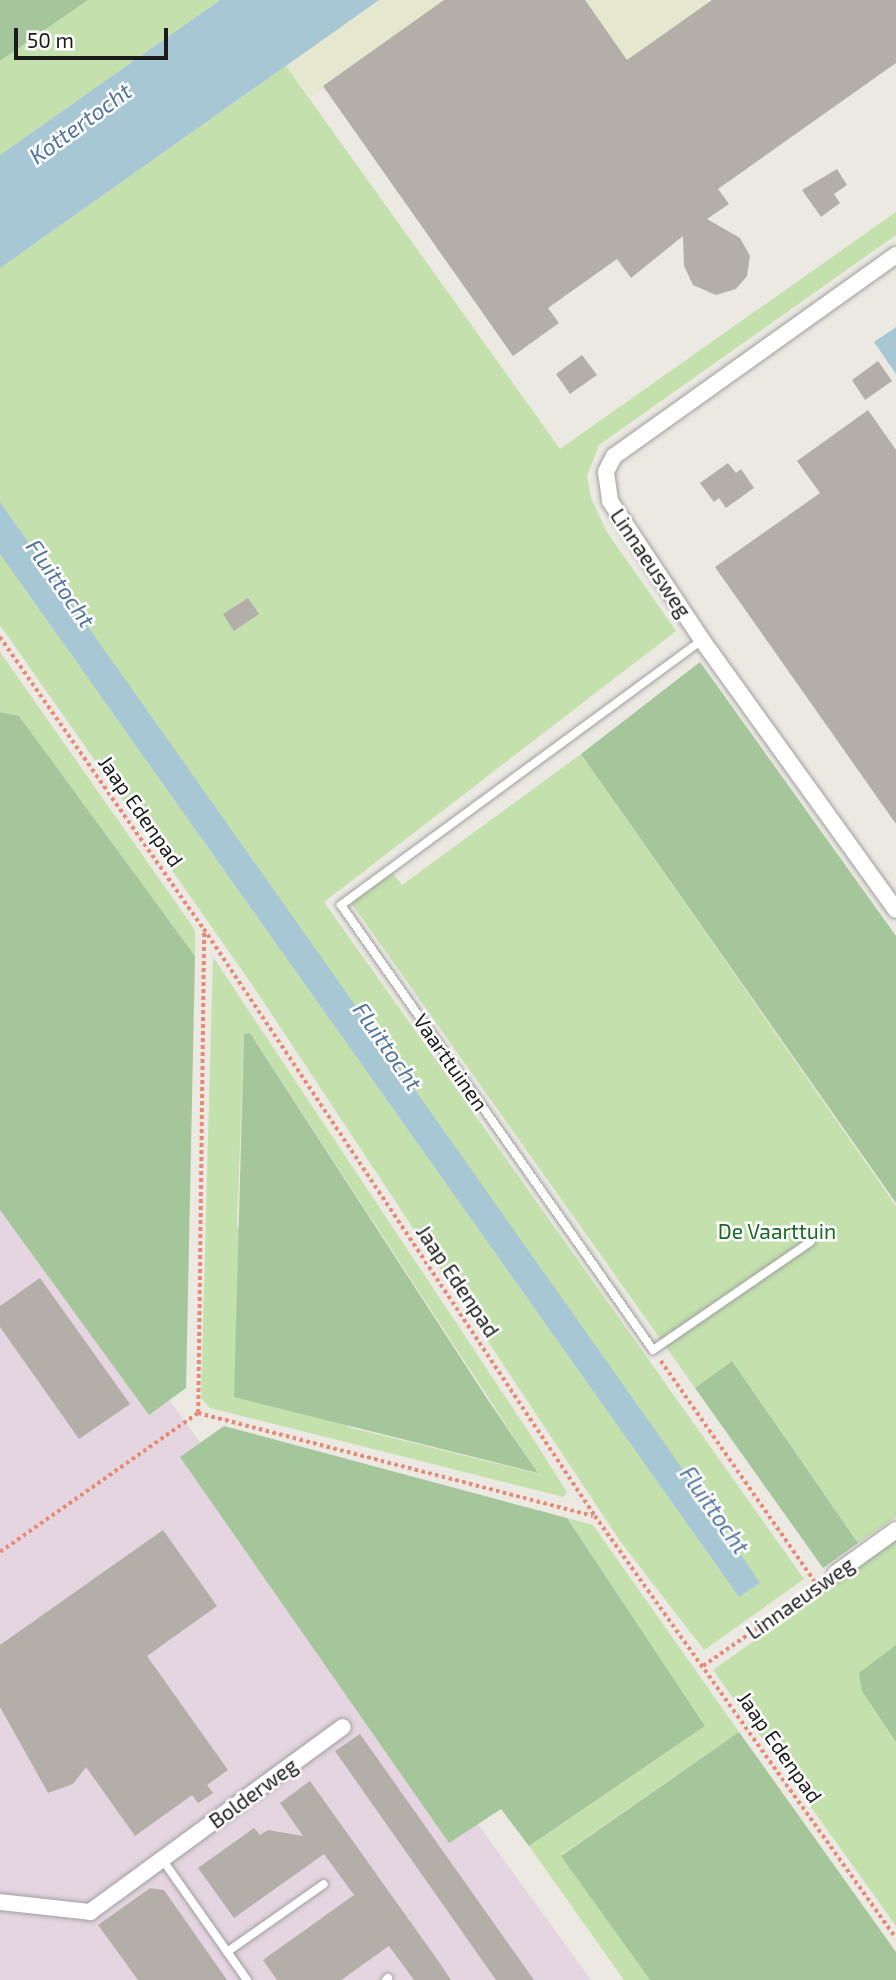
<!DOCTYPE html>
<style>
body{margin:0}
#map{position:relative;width:896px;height:1980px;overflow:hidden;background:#ebe9e2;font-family:"Exo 2",sans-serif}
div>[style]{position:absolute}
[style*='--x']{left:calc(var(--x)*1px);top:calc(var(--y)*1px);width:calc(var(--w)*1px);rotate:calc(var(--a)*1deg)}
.industrial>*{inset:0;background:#e4d5e0}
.farmland>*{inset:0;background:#e5e8cf}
.grass>*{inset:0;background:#c3e0ad}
.forest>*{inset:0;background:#a5c69b}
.water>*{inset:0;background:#a7c7d4}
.building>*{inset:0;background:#b4aea8}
.path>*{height:3.5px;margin-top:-1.75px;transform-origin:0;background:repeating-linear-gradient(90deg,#e88977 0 3.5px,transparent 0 7px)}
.roads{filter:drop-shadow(0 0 2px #9f9f9f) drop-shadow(0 0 2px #9f9f9f)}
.lane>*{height:8px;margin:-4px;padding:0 4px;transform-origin:4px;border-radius:4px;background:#fff}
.street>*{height:16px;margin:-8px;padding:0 8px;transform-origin:8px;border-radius:8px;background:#fff}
span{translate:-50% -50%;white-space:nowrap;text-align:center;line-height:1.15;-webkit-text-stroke:5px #fff;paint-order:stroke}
.street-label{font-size:21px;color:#1b1b1b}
.park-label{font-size:21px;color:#186a24}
.water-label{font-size:23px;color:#54759e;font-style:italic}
.scale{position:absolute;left:14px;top:28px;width:154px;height:32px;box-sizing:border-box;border:4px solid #1b1b1b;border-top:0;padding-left:9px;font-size:21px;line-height:24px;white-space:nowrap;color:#1b1b1b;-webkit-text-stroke:5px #fff;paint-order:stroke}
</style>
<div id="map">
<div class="industrial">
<i style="clip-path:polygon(0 1167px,591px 1980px,0 1980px)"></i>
</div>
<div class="farmland">
<i style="clip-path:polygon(379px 0,449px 0,311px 97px,286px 66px)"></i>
<i style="clip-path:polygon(578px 0,719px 0,635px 80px)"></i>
</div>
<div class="grass">
<i style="clip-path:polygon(88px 0,220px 0,0 155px,0 61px)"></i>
<i style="clip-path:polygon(286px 66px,560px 449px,896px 212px,896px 235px,599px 445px,587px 476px,591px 498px,607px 532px,676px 631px,324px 902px,804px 1579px,704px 1650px,620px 1541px,253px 986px,0 625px,0 554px,739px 1597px,760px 1583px,0 502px,0 268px)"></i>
<i style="clip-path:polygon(0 652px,195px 930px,195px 956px,19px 716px,0 712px)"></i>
<i style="clip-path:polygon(581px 754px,896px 1206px,896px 1517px,858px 1543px,732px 1361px,695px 1388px,347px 897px,388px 867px,402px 885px)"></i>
<i style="clip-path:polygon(evenodd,213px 957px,532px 1437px,567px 1492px,564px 1497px,210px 1408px,201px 1398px,213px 957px,250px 1033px,537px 1472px,536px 1473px,348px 1427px,237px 1225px,244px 1034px,250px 1033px)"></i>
<i style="clip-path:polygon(567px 1518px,593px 1525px,739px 1732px,561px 1855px,650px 1980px,624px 1980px,529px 1846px,705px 1726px)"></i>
<i style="clip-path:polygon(896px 1540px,896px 1926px,713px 1670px)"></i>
</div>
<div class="forest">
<i style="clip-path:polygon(0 0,88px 0,0 61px)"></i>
<i style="clip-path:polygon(700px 662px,896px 936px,896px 1203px,581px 754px)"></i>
<i style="clip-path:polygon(0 712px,19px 716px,195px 956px,186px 1388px,149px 1415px,0 1210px)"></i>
<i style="clip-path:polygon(250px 1033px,488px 1400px,538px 1473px,234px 1397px,244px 1034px)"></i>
<i style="clip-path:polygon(732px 1361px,858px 1543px,823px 1568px,695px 1388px)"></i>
<i style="clip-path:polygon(224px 1426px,567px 1518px,705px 1726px,529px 1846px,501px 1809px,449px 1843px,180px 1457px)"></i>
<i style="clip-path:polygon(896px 1645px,896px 1742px,862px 1691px,859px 1673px)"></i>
<i style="clip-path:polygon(739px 1732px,896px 1952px,896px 1980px,650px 1980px,561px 1856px)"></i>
</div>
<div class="water">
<i style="clip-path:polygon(220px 0,379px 0,0 268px,0 155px)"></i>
<i style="clip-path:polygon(896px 327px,896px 374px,874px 342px)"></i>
<i style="clip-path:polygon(0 502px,672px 1454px,760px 1583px,739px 1597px,0 554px)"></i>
</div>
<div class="building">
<i style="clip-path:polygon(444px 0,585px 0,627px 60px,712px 0,896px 0,896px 63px,718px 189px,729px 204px,707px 219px,740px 238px,750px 256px,747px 276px,736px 289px,716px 295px,693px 285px,684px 266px,683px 236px,631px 278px,617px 259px,548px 308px,559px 323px,513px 356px,323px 86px)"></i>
<i style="clip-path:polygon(837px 169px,847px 185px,834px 194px,840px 203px,821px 217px,802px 190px)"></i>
<i style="clip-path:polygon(582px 355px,597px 375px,570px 394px,556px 374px)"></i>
<i style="clip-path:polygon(878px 361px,892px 381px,865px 400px,852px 380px)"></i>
<i style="clip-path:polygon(868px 410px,896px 450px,896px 824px,715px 567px,820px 493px,797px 461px)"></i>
<i style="clip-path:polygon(728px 463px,736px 473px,741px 469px,754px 488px,726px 508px,719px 498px,714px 502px,700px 483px)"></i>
<i style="clip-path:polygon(248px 598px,259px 614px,234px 631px,223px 614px)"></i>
<i style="clip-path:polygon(40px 1278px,130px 1404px,79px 1439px,0 1327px,0 1306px)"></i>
<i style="clip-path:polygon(163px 1530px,217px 1606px,147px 1656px,228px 1770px,207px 1785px,213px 1793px,198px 1803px,192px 1795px,135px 1836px,86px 1767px,73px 1784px,48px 1793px,0 1707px,0 1645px)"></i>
<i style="clip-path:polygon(360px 1734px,534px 1980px,496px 1980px,335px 1751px)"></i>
<i style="clip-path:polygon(310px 1781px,439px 1962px,451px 1980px,414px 1980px,389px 1946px,341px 1980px,277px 1980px,263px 1960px,354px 1895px,324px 1854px,234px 1918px,198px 1868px,254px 1828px,260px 1835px,268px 1830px,303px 1836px,280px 1803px)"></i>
<i style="clip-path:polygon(150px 1888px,164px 1890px,227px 1980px,138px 1980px,98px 1925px)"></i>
</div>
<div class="path">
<i style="--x:0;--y:637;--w:356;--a:55.1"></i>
<i style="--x:204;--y:929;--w:705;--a:56.33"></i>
<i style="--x:595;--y:1516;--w:518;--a:54.5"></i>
<i style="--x:661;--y:1361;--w:274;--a:55.1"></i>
<i style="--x:198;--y:1413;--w:481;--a:-89.3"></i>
<i style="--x:0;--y:1552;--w:242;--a:-35.1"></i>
<i style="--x:198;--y:1413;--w:408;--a:14.6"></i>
<i style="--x:703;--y:1666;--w:141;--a:-34.9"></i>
</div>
<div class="roads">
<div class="lane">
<i style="--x:702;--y:640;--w:448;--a:143.7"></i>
<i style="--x:341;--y:905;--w:543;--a:54.96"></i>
<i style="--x:653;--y:1350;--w:191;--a:-34.5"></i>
<i style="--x:162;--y:1859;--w:148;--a:54.9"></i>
<i style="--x:227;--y:1952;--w:118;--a:-35"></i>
<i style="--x:386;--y:1980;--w:3;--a:-45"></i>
</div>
<div class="street">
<i style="--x:896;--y:255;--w:346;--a:144.5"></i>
<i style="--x:614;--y:456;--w:18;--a:117"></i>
<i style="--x:606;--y:472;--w:29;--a:82"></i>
<i style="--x:610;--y:501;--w:167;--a:56.5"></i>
<i style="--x:702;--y:640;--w:332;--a:54.3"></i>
<i style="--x:836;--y:1573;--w:74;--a:-35.6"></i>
<i style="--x:0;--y:1902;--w:91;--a:6.3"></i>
<i style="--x:90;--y:1912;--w:313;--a:-36.2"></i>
</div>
</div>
<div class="street-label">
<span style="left:651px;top:563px;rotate:56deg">Linnaeusweg</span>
<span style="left:141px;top:811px;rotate:55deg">Jaap Edenpad</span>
<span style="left:451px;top:1062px;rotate:55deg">Vaarttuinen</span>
<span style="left:458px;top:1281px;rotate:56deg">Jaap Edenpad</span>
<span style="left:800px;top:1598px;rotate:-35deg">Linnaeusweg</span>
<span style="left:780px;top:1747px;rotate:55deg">Jaap Edenpad</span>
<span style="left:253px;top:1793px;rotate:-36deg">Bolderweg</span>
</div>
<div class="park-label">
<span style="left:777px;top:1231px">De Vaarttuin</span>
</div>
<div class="water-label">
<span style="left:80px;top:123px;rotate:-36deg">Kottertocht</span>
<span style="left:61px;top:583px;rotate:55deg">Fluittocht</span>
<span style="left:388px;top:1046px;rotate:55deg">Fluittocht</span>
<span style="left:715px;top:1510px;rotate:55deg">Fluittocht</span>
</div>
<div class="scale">50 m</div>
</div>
